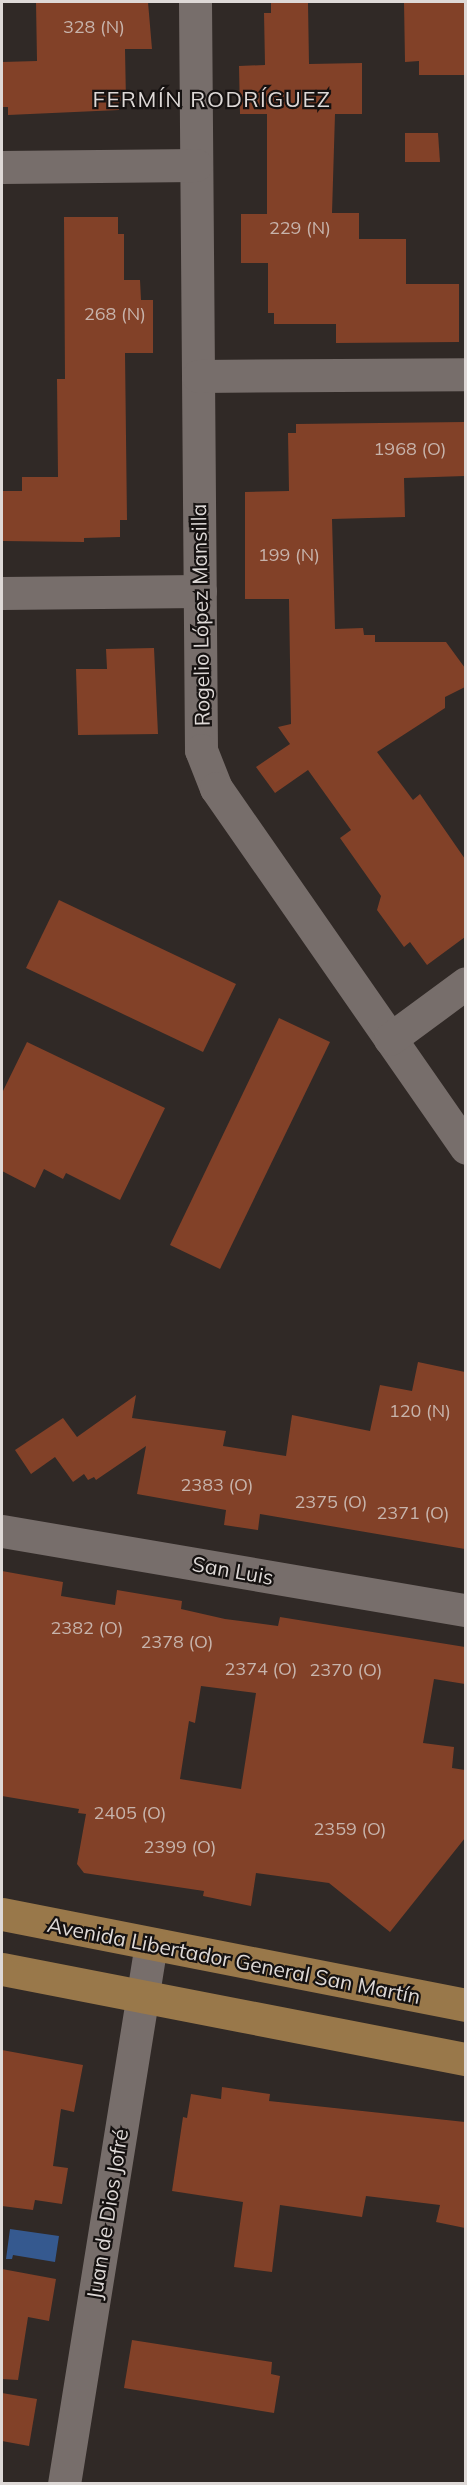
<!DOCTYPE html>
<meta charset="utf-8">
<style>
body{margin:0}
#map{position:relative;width:467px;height:2485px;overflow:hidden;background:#302926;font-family:Mulish,sans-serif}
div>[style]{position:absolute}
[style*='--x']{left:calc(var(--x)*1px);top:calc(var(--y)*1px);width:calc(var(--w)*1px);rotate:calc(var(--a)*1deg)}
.water>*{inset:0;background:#35598f}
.building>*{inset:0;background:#824128}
.street>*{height:33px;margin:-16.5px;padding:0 16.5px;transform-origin:16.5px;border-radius:16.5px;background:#776e6b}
.primary>*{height:33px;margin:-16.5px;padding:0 16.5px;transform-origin:16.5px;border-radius:16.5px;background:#99784a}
span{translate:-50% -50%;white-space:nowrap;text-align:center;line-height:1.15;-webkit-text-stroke:4.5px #161211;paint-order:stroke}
.number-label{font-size:18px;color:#c7b3ab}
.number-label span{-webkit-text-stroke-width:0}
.street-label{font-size:21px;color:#ded9d7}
.neighbourhood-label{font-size:22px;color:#ded9d7;letter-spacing:1.5px}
.frame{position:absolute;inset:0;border:3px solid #ded9d7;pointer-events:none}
</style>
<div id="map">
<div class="water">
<i style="clip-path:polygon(10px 2229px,59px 2236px,55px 2262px,13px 2255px,12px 2259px,6px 2259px)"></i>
</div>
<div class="building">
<i style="clip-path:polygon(36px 2px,148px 2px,152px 49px,125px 49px,126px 101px,119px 101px,119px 110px,8px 115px,8px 107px,2px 107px,2px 62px,37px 61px)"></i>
<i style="clip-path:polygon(404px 2px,465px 2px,465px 75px,419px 75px,419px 61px,405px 62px)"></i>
<i style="clip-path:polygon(271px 3px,308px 3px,309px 64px,362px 63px,362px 114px,335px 114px,332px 213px,359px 213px,359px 239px,406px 239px,406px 284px,459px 284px,459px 342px,336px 343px,336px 324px,274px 324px,274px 313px,268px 313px,268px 263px,241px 263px,241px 214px,267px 214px,267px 114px,240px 114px,239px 66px,265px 65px,264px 13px,271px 13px)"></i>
<i style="clip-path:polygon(405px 133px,438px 133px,440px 162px,405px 162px)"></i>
<i style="clip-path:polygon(64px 217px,118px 217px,118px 234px,124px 234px,124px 280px,140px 280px,141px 300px,153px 300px,153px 353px,125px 353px,127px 520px,120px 520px,120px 537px,84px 538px,84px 542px,2px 541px,2px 491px,22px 491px,22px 477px,58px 477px,57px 379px,65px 379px)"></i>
<i style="clip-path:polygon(465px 422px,465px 476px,404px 478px,405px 517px,332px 519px,335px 629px,363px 628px,364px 635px,375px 635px,375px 642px,446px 642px,465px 668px,465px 687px,445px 697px,445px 708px,377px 752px,413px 800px,420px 794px,465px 859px,465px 937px,427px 965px,410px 942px,404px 947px,377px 910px,381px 896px,340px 838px,351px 830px,308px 770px,275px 793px,256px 767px,290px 744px,278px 727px,291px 724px,289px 599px,245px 599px,245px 492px,289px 491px,288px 433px,296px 433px,296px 424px)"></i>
<i style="clip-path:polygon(154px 648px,158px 734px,78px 735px,76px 669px,107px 669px,106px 649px)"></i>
<i style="clip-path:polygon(59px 900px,236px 984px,203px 1052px,26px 968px)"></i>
<i style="clip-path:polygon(279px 1018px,330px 1042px,220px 1269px,170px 1245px)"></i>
<i style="clip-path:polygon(27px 1042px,165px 1108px,120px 1200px,66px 1173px,63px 1179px,44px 1169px,35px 1188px,2px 1171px,2px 1093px)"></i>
<i style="clip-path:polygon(418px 1362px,465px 1372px,465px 1549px,260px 1514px,258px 1530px,224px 1525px,226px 1510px,137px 1494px,146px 1446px,96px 1480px,94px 1477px,88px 1480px,84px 1474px,73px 1482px,55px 1457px,31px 1474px,15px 1450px,63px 1418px,77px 1437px,136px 1395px,132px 1418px,226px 1431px,223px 1446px,286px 1456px,292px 1415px,370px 1431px,380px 1385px,412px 1391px)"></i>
<i style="clip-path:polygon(evenodd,2px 1571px,63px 1582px,61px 1596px,115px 1605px,117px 1590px,182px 1601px,181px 1609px,225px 1619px,278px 1626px,280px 1617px,465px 1647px,465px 1684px,434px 1679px,423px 1743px,454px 1747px,452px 1768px,465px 1770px,465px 1838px,390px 1932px,329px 1883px,256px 1873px,251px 1906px,203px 1896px,204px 1891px,84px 1873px,77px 1864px,86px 1814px,78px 1813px,79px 1809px,2px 1796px,2px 1571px,201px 1686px,256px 1693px,241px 1789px,180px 1779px,189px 1721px,195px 1723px,201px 1686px)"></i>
<i style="clip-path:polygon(2px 2050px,83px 2065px,74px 2112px,61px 2109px,53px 2166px,68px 2168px,62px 2204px,35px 2200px,33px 2210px,2px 2206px)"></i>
<i style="clip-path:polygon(222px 2087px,270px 2094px,269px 2101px,465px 2122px,465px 2228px,436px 2222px,440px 2205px,366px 2196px,362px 2217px,280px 2205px,272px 2272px,234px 2267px,243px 2202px,172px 2191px,183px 2117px,187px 2118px,191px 2094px,221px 2099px)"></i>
<i style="clip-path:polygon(2px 2269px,56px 2279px,49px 2321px,28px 2317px,18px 2380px,2px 2379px)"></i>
<i style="clip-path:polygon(132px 2340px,272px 2362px,271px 2374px,280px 2376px,274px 2413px,124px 2388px)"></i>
<i style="clip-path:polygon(2px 2393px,37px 2399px,29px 2446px,2px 2441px)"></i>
</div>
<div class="street">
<i style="--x:195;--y:2;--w:748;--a:89.54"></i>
<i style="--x:201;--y:750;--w:41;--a:68.5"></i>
<i style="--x:216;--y:788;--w:438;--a:55.2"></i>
<i style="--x:2;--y:167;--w:194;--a:-0.6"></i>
<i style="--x:198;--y:376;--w:268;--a:-0.4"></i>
<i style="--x:2;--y:593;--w:198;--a:-0.6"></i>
<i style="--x:390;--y:1039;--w:94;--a:-36.4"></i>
<i style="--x:2;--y:1531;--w:471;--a:9.7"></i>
<i style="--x:64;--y:2484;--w:547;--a:-80.85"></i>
</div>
<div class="primary">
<i style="--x:2;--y:1914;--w:473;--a:11.1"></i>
<i style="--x:2;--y:1969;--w:473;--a:11"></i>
</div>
<div class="number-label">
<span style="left:94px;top:27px">328 (N)</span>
<span style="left:300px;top:228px">229 (N)</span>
<span style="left:115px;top:314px">268 (N)</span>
<span style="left:410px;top:449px">1968 (O)</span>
<span style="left:289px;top:555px">199 (N)</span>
<span style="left:420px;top:1411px">120 (N)</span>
<span style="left:217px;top:1485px">2383 (O)</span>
<span style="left:331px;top:1502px">2375 (O)</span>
<span style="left:413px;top:1513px">2371 (O)</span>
<span style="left:87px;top:1628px">2382 (O)</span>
<span style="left:177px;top:1642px">2378 (O)</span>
<span style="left:261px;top:1669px">2374 (O)</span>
<span style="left:346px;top:1670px">2370 (O)</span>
<span style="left:130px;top:1813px">2405 (O)</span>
<span style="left:350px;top:1829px">2359 (O)</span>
<span style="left:180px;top:1847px">2399 (O)</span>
</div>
<div class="street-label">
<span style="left:200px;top:615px;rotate:-91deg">Rogelio López Mansilla</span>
<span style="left:233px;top:1570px;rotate:10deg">San Luis</span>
<span style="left:234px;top:1960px;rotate:11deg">Avenida Libertador General San Martín</span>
<span style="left:107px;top:2214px;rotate:-81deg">Juan de Dios Jofré</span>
</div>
<div class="neighbourhood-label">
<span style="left:212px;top:100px">FERMÍN RODRÍGUEZ</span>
</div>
<div class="frame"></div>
</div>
